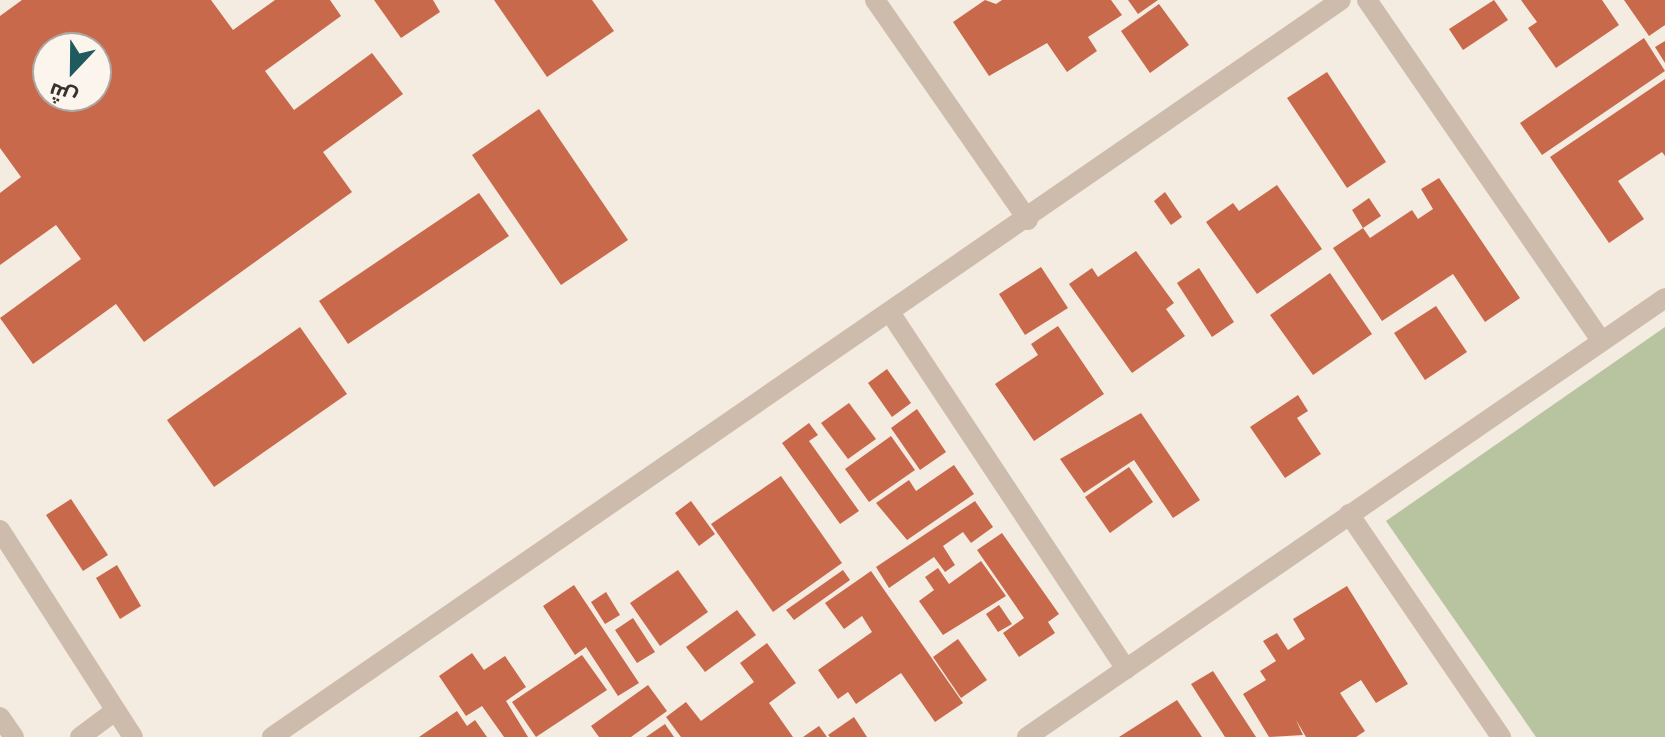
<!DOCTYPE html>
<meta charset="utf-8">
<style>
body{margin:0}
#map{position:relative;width:1665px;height:737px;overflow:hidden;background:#f4ebe1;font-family:Overpass,Cairo,sans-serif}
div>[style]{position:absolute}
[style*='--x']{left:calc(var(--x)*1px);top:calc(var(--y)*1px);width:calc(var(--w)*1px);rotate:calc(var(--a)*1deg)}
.green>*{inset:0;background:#b8c4a0}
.building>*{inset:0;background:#c8694b}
.minor>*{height:20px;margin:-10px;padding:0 10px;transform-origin:10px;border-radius:10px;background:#cdbbac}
span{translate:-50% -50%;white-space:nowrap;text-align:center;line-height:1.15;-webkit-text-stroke:6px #fbf5ee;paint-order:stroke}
.north{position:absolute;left:32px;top:32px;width:80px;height:80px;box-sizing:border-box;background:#fbf5ee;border:2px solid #aea6a0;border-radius:50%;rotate:202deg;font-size:22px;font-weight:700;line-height:32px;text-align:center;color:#3b302b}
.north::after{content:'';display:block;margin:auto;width:28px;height:36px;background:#1f5a5e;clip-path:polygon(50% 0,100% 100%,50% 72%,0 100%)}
</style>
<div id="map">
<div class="green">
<i style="clip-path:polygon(1665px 327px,1665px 737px,1536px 737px,1386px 521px)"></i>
</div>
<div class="building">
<i style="clip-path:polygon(evenodd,22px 0,211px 0,233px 30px,275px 0,330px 0,341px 16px,265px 71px,294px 110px,372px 53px,403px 94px,323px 152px,352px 192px,144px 342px,116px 304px,33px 364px,0 318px,81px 259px,56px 225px,0 265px,0 193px,21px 177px,0 148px,0 16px,22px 0,48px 48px,96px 48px,96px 96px,48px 96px,48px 48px)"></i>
<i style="clip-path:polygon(374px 0,433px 0,440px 12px,401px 38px)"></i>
<i style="clip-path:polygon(494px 0,592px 0,614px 31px,547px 77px)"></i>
<i style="clip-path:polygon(985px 0,996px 4px,1002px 0,1111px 0,1122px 15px,1088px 37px,1097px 51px,1067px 72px,1047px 43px,989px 76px,953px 22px)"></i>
<i style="clip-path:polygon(1128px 0,1158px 0,1138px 14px)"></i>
<i style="clip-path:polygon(1494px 0,1508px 20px,1463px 50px,1449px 29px)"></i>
<i style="clip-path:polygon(1521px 0,1602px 0,1619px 25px,1556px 68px,1528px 28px,1537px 22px)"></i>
<i style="clip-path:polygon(1624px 0,1665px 0,1665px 25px,1649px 36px)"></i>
<i style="clip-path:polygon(1159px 4px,1189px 45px,1150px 73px,1121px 31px)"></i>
<i style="clip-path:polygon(1644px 38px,1665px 71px,1542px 155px,1520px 123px)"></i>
<i style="clip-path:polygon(1665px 41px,1665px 63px,1655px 47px)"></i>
<i style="clip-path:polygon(1327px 72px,1386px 162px,1347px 188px,1287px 98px)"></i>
<i style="clip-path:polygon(1665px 79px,1665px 156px,1662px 152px,1618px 181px,1644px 219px,1609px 243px,1550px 157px)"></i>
<i style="clip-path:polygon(539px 109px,628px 240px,561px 285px,472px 155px)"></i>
<i style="clip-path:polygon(1439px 178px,1520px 298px,1485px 322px,1453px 274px,1382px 321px,1333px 248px,1363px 228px,1370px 238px,1412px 210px,1418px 219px,1433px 209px,1421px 189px)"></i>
<i style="clip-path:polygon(1277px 185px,1322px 249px,1257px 294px,1206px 222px,1233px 203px,1239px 211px)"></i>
<i style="clip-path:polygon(1165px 192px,1182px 217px,1171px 225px,1154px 201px)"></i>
<i style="clip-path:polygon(479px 193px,509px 236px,348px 344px,319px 301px)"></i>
<i style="clip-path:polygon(1369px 198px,1381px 216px,1363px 228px,1352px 210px)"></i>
<i style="clip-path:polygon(1136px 251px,1174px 303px,1166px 309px,1185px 336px,1132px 373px,1069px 284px,1092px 268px,1098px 277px)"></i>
<i style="clip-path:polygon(1041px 267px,1068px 308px,1025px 335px,999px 294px)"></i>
<i style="clip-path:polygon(1199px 268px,1234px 322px,1212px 337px,1177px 283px)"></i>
<i style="clip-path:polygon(1330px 273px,1372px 334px,1313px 375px,1270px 315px)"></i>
<i style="clip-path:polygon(1436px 306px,1467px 352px,1425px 380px,1394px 333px)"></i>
<i style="clip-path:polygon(1058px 326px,1104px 394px,1034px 441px,995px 384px,1038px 355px,1031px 344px)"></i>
<i style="clip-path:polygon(300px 327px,347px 394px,214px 487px,167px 420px)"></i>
<i style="clip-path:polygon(887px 369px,911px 403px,892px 417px,868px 383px)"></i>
<i style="clip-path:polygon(1298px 395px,1308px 411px,1297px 418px,1321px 454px,1285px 478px,1250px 427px)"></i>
<i style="clip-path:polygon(849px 403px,876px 439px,848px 459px,821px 423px)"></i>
<i style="clip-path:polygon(917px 409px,946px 452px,920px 470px,891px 428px)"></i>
<i style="clip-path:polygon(1141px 413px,1200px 500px,1173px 518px,1134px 460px,1084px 493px,1060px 459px)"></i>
<i style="clip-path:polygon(809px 423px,818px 435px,809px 441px,859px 511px,840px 524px,782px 443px)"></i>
<i style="clip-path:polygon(891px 436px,915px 470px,869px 502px,845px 469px)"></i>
<i style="clip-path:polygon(954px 465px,974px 494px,907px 540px,876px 503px,909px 480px,916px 491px)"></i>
<i style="clip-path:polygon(1129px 467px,1153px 502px,1110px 533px,1085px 497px)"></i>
<i style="clip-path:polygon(781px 476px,842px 563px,773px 612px,711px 524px)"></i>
<i style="clip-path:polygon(71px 499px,108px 555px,83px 571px,46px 515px)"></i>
<i style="clip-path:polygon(691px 501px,715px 534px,699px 546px,675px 513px)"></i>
<i style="clip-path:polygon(975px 501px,993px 527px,971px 543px,963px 532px,943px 546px,955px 565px,945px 572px,934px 557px,889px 588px,876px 567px)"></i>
<i style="clip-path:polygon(1002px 533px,1059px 614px,1048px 622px,1055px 633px,1019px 657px,1003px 633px,1024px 618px,977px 550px)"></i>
<i style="clip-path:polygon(981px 561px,1006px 596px,943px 635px,919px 601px,934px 590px,925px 577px,938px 568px,949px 584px)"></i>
<i style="clip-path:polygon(117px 565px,141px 606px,120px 619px,96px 578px)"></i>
<i style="clip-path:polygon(678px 570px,708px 612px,660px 646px,630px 603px)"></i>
<i style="clip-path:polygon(843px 570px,850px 580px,794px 620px,786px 610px)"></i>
<i style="clip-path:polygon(871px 571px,963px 703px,935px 722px,901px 673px,856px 704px,848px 692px,838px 699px,818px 670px,872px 632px,862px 616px,844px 629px,825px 603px)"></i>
<i style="clip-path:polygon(574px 585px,639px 683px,618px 696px,586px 647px,575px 655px,543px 606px)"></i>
<i style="clip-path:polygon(1347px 586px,1408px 684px,1376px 703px,1361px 680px,1340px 693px,1365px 731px,1356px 737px,1306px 737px,1296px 720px,1303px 735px,1269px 737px,1243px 694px,1266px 680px,1260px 671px,1276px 661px,1263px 641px,1277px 633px,1288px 650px,1305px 639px,1293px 619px)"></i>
<i style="clip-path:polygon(606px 592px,620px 615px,605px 624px,591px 602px)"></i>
<i style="clip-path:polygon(999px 605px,1012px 624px,998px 632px,986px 614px)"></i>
<i style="clip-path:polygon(737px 610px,756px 635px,705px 672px,686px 647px)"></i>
<i style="clip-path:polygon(633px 618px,655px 652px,637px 663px,615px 630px)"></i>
<i style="clip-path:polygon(958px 639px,987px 680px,961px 698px,933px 657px)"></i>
<i style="clip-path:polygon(767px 643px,796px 683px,769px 703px,793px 737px,681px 737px,666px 717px,686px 702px,701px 721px,754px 682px,740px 663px)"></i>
<i style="clip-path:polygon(472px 653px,484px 670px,505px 656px,526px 687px,506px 701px,528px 737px,504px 737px,482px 706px,466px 716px,439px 676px)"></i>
<i style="clip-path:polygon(582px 655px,607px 690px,536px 737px,512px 702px)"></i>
<i style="clip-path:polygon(1213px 671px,1256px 737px,1225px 737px,1191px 684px)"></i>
<i style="clip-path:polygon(648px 685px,667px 711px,631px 737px,599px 737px,591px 726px)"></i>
<i style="clip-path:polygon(1177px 700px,1202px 737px,1119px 737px)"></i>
<i style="clip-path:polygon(457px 711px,467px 726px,475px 720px,487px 737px,419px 737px)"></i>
<i style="clip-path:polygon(854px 717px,867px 737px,830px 737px,828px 735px)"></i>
<i style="clip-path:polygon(665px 724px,674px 737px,646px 737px)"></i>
<i style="clip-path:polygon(819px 726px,827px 737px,803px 737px)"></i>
</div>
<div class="minor">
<i style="--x:875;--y:0;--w:268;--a:55.2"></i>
<i style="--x:1367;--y:0;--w:414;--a:55.5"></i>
<i style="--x:891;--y:314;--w:426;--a:56.5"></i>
<i style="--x:1349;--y:514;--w:270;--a:55.7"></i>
<i style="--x:0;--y:530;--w:246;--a:57.3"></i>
<i style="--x:0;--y:717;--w:24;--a:55"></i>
<i style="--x:80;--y:737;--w:44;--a:-36.6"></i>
<i style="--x:272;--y:737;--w:1298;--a:-34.58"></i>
<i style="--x:1027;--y:737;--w:774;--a:-34.53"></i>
</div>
<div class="north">ش</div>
</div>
